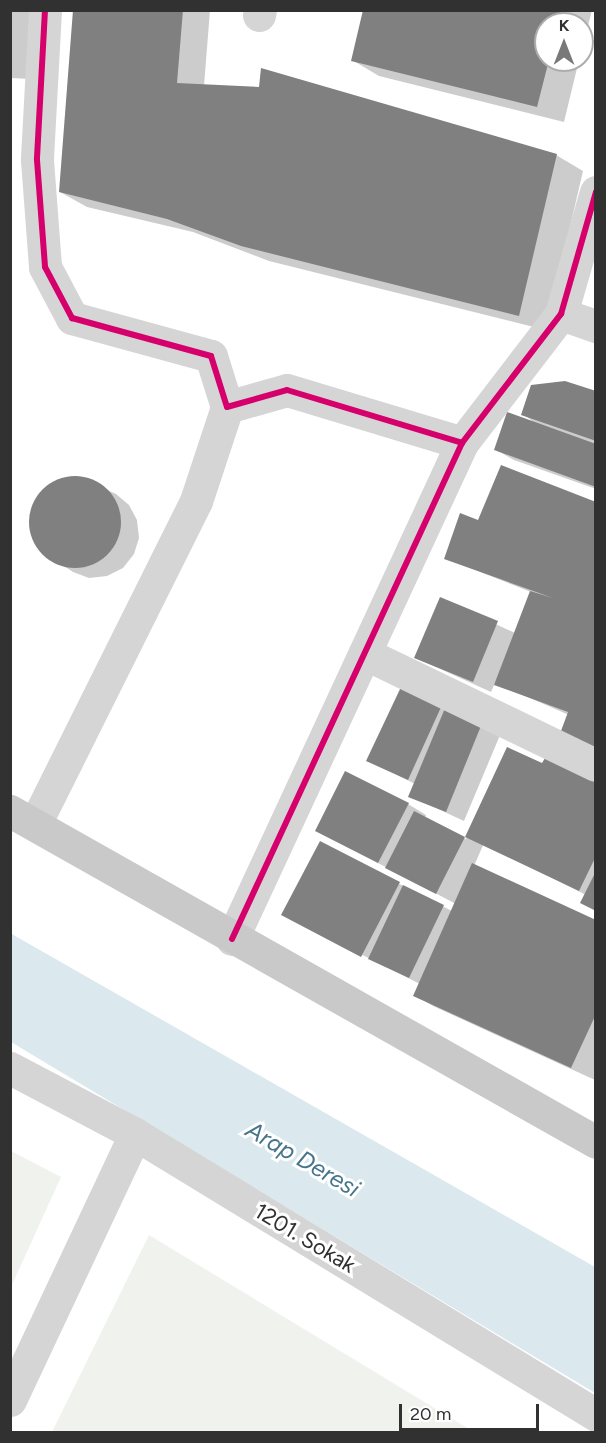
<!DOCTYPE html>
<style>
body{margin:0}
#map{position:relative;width:606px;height:1443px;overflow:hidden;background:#fff;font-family:Figtree,sans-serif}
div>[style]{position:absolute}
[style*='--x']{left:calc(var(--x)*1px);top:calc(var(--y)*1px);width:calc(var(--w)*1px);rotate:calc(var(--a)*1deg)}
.green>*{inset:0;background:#f0f3ed}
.water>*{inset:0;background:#dbe9ef}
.shadow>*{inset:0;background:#0003}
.building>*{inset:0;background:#808080}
.round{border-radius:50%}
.minor>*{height:33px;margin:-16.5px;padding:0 16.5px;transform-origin:16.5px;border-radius:16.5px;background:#d5d5d5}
.major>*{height:33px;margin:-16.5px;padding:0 16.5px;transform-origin:16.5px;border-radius:16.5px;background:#c9c9c9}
.cycleway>*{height:6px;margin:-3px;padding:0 3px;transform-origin:3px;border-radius:3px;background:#d6006c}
span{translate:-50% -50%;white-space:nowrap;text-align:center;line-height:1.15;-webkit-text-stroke:6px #fff;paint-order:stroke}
.street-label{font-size:22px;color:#313131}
.water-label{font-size:24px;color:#46758b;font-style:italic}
.frame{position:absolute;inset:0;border:12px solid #313131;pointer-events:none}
.north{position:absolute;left:534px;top:12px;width:60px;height:60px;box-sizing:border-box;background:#fff;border:2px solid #adadad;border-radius:50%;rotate:0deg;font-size:16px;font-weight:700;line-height:24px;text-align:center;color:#313131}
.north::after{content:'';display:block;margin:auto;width:21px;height:27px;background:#797979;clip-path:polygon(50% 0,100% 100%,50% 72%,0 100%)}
.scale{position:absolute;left:399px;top:1404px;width:140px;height:27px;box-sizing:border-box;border:3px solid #313131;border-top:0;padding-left:8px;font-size:18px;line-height:21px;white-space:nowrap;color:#313131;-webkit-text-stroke:4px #fff;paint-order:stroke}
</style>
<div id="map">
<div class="green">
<i style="clip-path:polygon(11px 1151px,61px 1177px,11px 1287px)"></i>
<i style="clip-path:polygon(149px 1235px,474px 1432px,52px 1432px)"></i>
</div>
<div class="water">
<i style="clip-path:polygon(10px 933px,595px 1267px,595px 1393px,11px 1042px)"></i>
</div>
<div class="shadow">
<i style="clip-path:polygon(10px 10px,36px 10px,32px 79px,10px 78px)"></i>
<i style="clip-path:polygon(75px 10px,210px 10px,204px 86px,260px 90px,556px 155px,583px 171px,546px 330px,269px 261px,193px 232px,87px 207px,60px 192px)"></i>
<i style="clip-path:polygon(365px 10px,592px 10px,582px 50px,582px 24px,546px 24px,546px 60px,579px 60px,564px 122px,379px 76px,352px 60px)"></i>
<i style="clip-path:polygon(596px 393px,596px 489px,514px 460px,496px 450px,535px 423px,523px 414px)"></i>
<i style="clip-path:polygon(79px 477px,116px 494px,129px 505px,137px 520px,139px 538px,134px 554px,123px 568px,107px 576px,89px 578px,73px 572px,40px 550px,32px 534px,30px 517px,35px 501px,46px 487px,62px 479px)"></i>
<i style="clip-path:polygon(596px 503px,569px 715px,495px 683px,491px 692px,416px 658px,441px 599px,515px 633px,531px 592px,445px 558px,478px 522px)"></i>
<i style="clip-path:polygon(402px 689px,503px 728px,464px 821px,410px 796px,415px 784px,368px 760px)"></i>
<i style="clip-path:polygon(508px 749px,541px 764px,596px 772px,596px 910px,586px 895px,484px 843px,474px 866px,596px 922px,595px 1080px,433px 1006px,415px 995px,420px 984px,293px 920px,320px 843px,452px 911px,456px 904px,317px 831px,408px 804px,426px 815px,425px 818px,466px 839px)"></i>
</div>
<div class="building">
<i style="clip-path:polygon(73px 10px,183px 10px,177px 83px,259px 87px,261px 68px,557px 154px,519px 316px,241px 246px,167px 219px,59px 192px)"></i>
<i style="clip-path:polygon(363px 10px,562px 10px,558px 24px,546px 24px,546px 60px,549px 60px,537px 107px,351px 61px)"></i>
<i style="clip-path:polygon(565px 381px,596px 391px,596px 441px,521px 415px,531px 385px)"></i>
<i style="clip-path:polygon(507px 412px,596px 444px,596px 487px,494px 450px)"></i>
<i style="clip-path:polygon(501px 465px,596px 502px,596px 754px,558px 739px,568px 712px,494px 685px,530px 591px,553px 598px,444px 559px,460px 513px,478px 520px)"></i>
<i class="round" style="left:29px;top:476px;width:92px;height:92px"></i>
<i style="clip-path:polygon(440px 597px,498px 621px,473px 682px,414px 658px)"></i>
<i style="clip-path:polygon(401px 687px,442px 705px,408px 780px,366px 761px)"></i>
<i style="clip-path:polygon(448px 701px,485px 716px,446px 812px,408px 797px)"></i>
<i style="clip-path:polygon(507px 747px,542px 763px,550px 750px,596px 770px,596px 856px,579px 891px,465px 837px,436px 894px,385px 868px,414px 811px,465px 837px)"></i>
<i style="clip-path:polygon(345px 771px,409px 803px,378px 863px,315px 831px)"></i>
<i style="clip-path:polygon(320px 841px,400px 882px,361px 957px,281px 915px)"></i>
<i style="clip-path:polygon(472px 863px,596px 920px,596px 1014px,571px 1068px,413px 996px)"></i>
<i style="clip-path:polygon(596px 871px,596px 911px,580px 903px)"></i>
<i style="clip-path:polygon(403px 885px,444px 905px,409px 978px,368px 959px)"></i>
</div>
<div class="minor">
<i style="--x:45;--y:10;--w:150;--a:93.1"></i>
<i style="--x:37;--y:160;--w:107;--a:85.7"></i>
<i style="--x:45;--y:267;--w:58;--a:62.1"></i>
<i style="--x:72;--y:318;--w:144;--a:15.3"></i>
<i style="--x:211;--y:356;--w:53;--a:72.6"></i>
<i style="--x:227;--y:407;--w:62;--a:-15.8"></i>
<i style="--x:287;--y:390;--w:183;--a:16.8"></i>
<i style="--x:259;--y:15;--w:5;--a:-79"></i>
<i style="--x:561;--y:314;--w:37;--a:19"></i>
<i style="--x:366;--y:654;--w:255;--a:25.8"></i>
<i style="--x:35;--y:824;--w:361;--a:-63.5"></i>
<i style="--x:196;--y:501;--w:99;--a:-71.7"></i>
<i style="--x:232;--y:939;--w:547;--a:-65.12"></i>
<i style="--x:462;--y:443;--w:163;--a:-52.5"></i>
<i style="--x:561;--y:314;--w:127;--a:-74"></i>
<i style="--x:10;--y:1068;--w:141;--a:27.8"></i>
<i style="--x:135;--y:1134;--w:540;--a:31.36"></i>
<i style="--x:10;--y:1400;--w:294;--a:-64.8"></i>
</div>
<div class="major">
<i style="--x:10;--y:811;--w:673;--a:29.46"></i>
</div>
<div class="cycleway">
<i style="--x:45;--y:10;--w:150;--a:93.1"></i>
<i style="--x:37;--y:160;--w:107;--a:85.7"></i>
<i style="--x:45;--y:267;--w:58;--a:62.1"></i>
<i style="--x:72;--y:318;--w:144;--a:15.3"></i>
<i style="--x:211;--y:356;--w:53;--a:72.6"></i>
<i style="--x:227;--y:407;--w:62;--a:-15.8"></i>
<i style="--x:287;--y:390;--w:183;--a:16.8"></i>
<i style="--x:232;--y:939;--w:547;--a:-65.12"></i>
<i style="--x:462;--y:443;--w:163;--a:-52.5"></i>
<i style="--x:561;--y:314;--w:127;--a:-74"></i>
</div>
<div class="street-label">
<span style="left:305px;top:1238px;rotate:31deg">1201. Sokak</span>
</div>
<div class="water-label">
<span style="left:303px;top:1159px;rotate:30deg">Arap Deresi</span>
</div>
<div class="frame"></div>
<div class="north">K</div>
<div class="scale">20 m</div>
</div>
